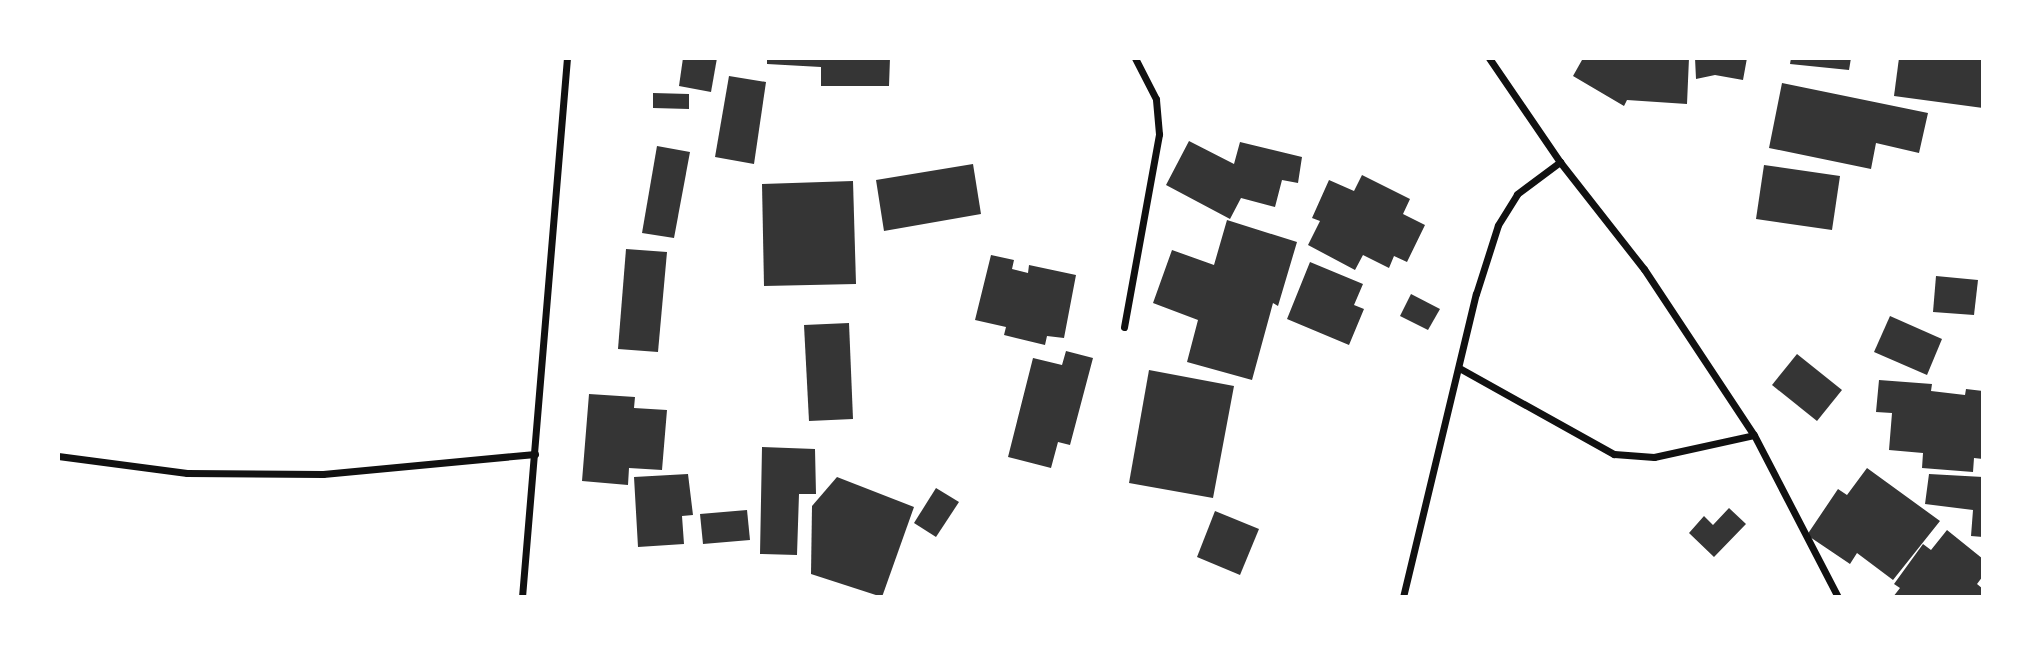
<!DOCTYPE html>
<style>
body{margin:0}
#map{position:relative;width:2041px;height:655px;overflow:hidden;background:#fff;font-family:Rubik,sans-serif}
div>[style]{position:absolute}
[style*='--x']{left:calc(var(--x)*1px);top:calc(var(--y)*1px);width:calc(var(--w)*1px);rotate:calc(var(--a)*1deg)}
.building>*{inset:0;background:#353535}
.minor>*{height:7px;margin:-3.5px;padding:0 3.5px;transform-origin:3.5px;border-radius:3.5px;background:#111}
span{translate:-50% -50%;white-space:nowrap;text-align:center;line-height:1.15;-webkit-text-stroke:5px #fff;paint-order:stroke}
.frame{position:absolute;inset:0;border:60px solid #fff;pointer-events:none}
</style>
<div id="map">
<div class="building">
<i style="clip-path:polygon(683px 58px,717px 58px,711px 92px,679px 86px)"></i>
<i style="clip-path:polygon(767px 58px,890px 58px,889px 86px,821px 86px,821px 67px,767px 64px)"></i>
<i style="clip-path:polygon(1579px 58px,1689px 58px,1687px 104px,1627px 100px,1624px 106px,1573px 76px,1582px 60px)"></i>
<i style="clip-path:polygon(1695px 58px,1747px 58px,1743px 80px,1715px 75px,1696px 79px)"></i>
<i style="clip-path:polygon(1791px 58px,1851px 58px,1849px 70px,1790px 64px)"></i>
<i style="clip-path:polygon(1899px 58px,1983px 58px,1983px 108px,1894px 96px)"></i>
<i style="clip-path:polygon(729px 76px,766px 82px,754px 164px,715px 157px)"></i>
<i style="clip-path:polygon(1782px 83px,1928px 113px,1919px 153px,1876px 143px,1871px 169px,1769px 148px)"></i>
<i style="clip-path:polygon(653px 93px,689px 94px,689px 109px,653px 108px)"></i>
<i style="clip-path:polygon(1189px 141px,1234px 164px,1240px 142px,1302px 157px,1298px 183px,1282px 180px,1275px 207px,1241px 198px,1230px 219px,1166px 185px)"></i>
<i style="clip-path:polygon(657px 146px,690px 152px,674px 238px,642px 233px)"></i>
<i style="clip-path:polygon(973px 164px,981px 214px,884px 231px,876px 180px)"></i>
<i style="clip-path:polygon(1764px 165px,1840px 176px,1832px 230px,1756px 219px)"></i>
<i style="clip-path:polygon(1362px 175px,1410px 199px,1403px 214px,1425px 225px,1407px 262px,1394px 256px,1389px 268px,1363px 255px,1355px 270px,1308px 245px,1320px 221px,1312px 218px,1329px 180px,1354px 191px)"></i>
<i style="clip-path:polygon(853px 181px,856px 284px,764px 286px,762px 184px)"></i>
<i style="clip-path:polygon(1227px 220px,1297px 242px,1278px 306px,1273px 303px,1252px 380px,1187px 362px,1198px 320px,1153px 303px,1172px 250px,1214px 265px)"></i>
<i style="clip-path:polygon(626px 249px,667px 252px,658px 352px,618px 349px)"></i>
<i style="clip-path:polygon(991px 255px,1014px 260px,1012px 269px,1028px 273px,1029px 265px,1076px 275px,1064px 338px,1047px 336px,1045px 345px,1004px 335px,1006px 327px,975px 320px)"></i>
<i style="clip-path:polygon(1310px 262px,1363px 284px,1354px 305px,1364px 309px,1349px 345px,1287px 319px)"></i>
<i style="clip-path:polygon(1936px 276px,1978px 280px,1974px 315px,1933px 312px)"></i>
<i style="clip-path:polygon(1411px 294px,1440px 309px,1428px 330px,1400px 316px)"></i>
<i style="clip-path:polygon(1890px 316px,1942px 339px,1927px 375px,1874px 352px)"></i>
<i style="clip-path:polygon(849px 323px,853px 419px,809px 421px,804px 325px)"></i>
<i style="clip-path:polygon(1066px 351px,1093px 358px,1070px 445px,1058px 442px,1051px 468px,1008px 457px,1033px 358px,1062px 365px)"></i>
<i style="clip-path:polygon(1797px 354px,1842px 390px,1817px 421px,1772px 385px)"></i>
<i style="clip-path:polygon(1149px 370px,1234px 386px,1213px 498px,1129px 483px)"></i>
<i style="clip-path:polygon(1879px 380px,1932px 384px,1931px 391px,1965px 395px,1966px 389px,1983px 391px,1983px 459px,1974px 458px,1973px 472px,1922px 468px,1923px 453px,1889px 450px,1892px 413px,1876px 412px)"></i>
<i style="clip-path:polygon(589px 394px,635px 397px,634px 408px,667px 410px,662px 470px,629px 468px,628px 485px,582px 481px)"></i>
<i style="clip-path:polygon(762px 447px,815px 449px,816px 494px,799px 494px,797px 555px,760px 554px)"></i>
<i style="clip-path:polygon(1867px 468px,1940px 521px,1893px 580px,1857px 553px,1850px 564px,1807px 535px,1838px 489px,1847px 495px)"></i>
<i style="clip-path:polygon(688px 474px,693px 515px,682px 516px,684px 544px,638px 547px,634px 477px)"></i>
<i style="clip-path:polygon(1929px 474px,1983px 477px,1983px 537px,1971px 536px,1973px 510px,1925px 504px)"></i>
<i style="clip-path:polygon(837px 477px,914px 507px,882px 597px,811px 574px,812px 506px)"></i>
<i style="clip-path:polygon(936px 488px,959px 502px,936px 537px,914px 523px)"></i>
<i style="clip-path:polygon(1729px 508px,1746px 524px,1714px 557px,1689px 533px,1704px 516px,1713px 525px)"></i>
<i style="clip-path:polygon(747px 510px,750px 540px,703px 544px,700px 514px)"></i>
<i style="clip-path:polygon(1215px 511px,1259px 529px,1240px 575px,1197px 557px)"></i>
<i style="clip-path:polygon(1947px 530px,1983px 559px,1983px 576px,1977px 584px,1983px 589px,1983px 597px,1893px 597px,1900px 588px,1894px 584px,1923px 544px,1931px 550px)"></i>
</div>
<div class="minor">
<i style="--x:1489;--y:58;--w:126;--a:55.7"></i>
<i style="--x:1560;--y:162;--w:136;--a:51.9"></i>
<i style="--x:1644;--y:269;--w:199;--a:56.5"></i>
<i style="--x:1754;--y:435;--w:182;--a:62.6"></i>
<i style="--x:1124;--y:327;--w:196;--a:-79.7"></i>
<i style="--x:1159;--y:134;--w:35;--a:-95"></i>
<i style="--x:1156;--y:99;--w:46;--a:-117.1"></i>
<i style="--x:1461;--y:369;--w:175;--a:29.1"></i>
<i style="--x:1614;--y:454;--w:40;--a:4.3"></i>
<i style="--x:1654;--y:457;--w:102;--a:-12.4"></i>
<i style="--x:58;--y:456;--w:130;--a:7.5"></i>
<i style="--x:187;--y:473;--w:136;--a:0.4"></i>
<i style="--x:323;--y:474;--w:213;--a:-5.4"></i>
<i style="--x:522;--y:597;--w:541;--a:-85.23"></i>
<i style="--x:1403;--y:597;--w:312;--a:-76.5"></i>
<i style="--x:1476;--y:294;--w:72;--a:-72.3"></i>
<i style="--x:1498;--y:225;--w:36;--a:-58"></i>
<i style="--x:1517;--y:194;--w:54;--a:-36.7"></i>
</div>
<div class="frame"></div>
</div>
